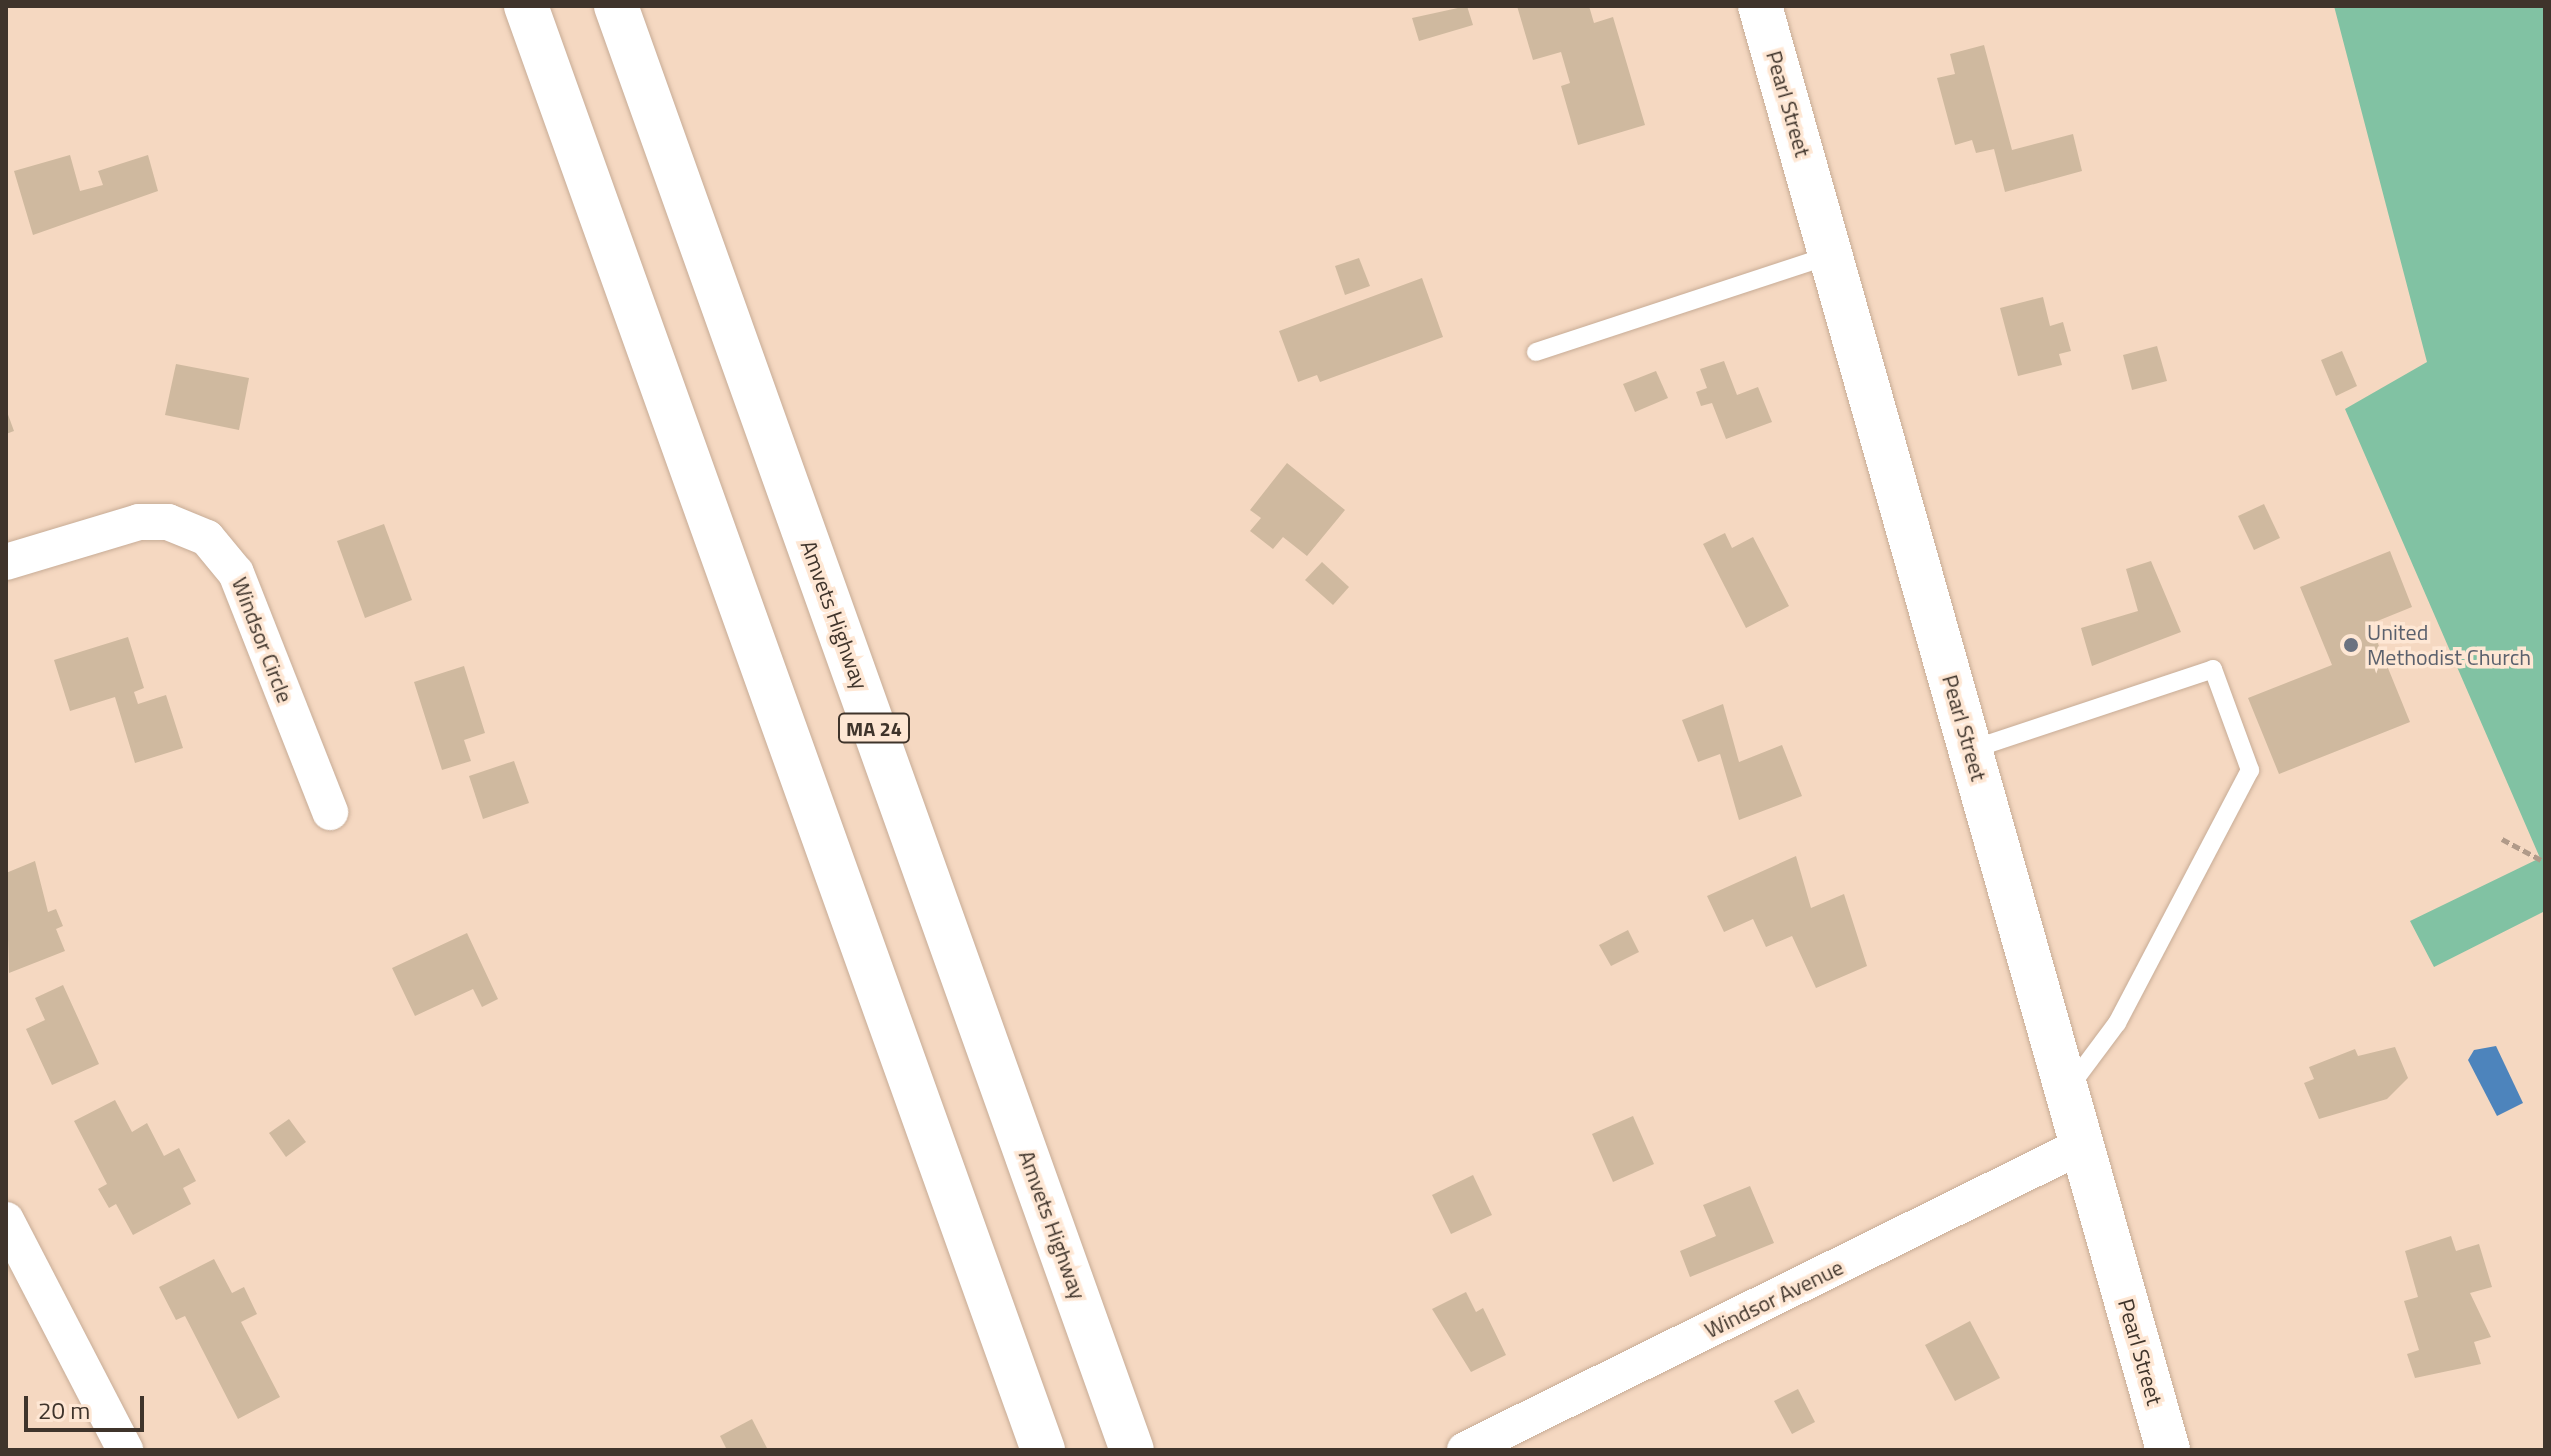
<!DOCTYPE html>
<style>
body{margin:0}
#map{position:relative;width:2551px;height:1456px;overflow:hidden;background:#f5d8c1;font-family:"Titillium Web",sans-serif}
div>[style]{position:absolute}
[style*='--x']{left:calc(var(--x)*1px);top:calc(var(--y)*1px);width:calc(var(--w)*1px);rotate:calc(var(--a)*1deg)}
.green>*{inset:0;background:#81c2a3}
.water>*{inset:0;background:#4d84bc}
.building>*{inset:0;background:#cfb99f}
.path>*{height:5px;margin-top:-2.5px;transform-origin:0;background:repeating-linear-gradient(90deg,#b09a89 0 8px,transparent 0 12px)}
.roads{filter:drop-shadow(0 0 2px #c7ac96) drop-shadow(0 0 2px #c7ac96)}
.service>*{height:18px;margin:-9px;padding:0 9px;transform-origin:9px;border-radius:9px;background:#fff}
.minor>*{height:36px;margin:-18px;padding:0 18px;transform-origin:18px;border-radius:18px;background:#fff}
.tertiary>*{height:44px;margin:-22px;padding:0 22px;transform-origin:22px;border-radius:22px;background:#fff}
.motorway>*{height:44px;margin:-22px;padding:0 22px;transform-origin:22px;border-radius:22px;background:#fff}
.dots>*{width:22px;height:22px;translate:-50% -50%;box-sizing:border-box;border:4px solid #fee7d4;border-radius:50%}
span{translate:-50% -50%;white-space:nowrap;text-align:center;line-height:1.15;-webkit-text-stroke:7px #fee7d4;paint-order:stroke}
.shield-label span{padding:2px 6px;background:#fee7d4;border:2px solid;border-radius:6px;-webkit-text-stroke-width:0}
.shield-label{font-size:20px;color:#3f342b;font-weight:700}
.street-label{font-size:22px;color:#3f342b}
.worship-label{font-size:22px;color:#5b616d}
.left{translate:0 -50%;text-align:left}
.frame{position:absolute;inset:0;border:8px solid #3f342b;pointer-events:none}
.scale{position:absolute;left:24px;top:1396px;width:120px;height:36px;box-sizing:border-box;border:4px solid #3f342b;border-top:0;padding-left:10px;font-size:24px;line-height:28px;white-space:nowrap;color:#3f342b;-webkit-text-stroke:6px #fee7d4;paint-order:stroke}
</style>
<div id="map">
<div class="green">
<i style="clip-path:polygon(2334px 6px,2545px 6px,2545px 911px,2434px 967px,2410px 921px,2540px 858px,2345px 409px,2427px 362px)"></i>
</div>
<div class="water">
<i style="clip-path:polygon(2496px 1046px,2523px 1103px,2497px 1116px,2468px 1060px,2474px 1050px)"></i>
</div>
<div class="building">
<i style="clip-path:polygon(1467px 6px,1473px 25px,1419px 41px,1412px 18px)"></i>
<i style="clip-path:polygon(1517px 6px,1589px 6px,1594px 23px,1613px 17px,1645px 125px,1578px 145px,1561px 86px,1570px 83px,1561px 52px,1533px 60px)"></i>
<i style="clip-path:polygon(1984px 45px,2012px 150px,2073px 134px,2082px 171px,2005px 192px,1994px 149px,1976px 153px,1972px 140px,1955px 145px,1937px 78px,1955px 74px,1950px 54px)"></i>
<i style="clip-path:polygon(70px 155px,80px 191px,103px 185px,98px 171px,148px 155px,158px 191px,33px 235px,14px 171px)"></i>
<i style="clip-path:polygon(1359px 258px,1370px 286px,1345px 295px,1335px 266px)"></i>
<i style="clip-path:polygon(1422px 278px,1443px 337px,1320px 382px,1317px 375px,1298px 382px,1279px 331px)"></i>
<i style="clip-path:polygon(2043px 297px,2050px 326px,2063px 322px,2071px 351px,2059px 354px,2062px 365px,2018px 376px,2000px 308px)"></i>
<i style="clip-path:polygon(2157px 346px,2167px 381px,2132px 390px,2123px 355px)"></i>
<i style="clip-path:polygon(2342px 351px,2357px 386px,2336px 396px,2321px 360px)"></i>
<i style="clip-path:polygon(1724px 361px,1737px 395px,1758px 387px,1772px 422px,1726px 439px,1712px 403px,1701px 406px,1696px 392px,1707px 388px,1700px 369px)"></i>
<i style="clip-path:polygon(176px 364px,249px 378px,239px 430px,165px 415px)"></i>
<i style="clip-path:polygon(1656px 371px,1668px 398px,1635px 412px,1623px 384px)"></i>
<i style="clip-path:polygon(6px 409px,14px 431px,6px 434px)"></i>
<i style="clip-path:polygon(1287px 463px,1345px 510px,1307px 556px,1283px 537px,1273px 549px,1250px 531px,1261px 518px,1250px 510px)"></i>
<i style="clip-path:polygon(2264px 504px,2280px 538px,2254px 550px,2238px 516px)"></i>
<i style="clip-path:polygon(384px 524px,412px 600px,365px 618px,337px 541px)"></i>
<i style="clip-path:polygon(1725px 533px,1732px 548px,1753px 537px,1789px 606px,1746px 628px,1703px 544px)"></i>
<i style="clip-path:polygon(2390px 551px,2412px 607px,2370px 624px,2410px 722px,2279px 774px,2248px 698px,2332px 665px,2300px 587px)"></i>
<i style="clip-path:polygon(2151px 561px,2181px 632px,2092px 666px,2081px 628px,2138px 611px,2126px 569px)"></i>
<i style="clip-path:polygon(1322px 562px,1349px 587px,1333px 605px,1305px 580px)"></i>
<i style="clip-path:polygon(128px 637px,144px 688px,134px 692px,138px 704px,166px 695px,183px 748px,135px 763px,115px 697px,70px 711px,54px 660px)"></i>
<i style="clip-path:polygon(464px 666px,485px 733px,464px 740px,471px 761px,442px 770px,414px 682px)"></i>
<i style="clip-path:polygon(1723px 704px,1739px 762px,1782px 745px,1802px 796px,1739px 820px,1720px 754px,1698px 762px,1682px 720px)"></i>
<i style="clip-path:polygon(514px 761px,529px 803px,483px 819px,469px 776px)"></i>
<i style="clip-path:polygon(1796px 856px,1811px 908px,1844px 894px,1867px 966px,1816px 988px,1792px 936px,1766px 947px,1753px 919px,1724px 932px,1707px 896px)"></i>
<i style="clip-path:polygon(35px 861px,48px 912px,56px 909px,63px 926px,56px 929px,65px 951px,9px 973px,6px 873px)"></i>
<i style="clip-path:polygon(1628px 930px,1639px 952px,1611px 966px,1599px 945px)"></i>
<i style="clip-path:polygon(467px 933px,498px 999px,482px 1007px,473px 989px,415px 1016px,392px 968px)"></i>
<i style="clip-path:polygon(63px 985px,99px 1064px,52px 1085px,26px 1029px,45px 1020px,35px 998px)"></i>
<i style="clip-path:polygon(2395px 1047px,2408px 1078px,2387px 1099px,2319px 1119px,2304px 1083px,2314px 1079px,2309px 1067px,2355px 1049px,2358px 1056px)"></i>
<i style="clip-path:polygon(115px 1100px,132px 1132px,147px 1123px,164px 1156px,179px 1148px,196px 1181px,183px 1188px,191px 1204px,133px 1235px,116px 1204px,109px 1208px,98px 1189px,107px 1184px,74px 1121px)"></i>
<i style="clip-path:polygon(1633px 1116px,1654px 1164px,1613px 1182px,1592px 1134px)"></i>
<i style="clip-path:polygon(289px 1119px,306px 1142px,286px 1157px,269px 1133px)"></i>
<i style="clip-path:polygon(1473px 1175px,1492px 1215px,1451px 1234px,1432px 1195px)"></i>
<i style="clip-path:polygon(1750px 1186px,1774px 1243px,1690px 1277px,1680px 1251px,1716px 1236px,1703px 1205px)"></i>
<i style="clip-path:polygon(2451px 1236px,2456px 1251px,2479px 1244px,2492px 1287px,2470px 1293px,2491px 1337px,2474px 1342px,2481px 1364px,2415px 1378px,2407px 1354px,2419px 1350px,2404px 1301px,2418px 1297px,2405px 1251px)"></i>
<i style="clip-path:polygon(214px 1259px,232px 1293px,244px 1287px,257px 1314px,241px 1322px,280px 1397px,238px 1419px,185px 1316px,176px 1320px,159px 1287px)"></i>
<i style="clip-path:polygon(1466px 1292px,1476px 1312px,1483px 1308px,1506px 1355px,1471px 1372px,1432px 1309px)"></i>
<i style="clip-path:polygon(1970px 1321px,2000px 1378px,1955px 1401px,1925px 1345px)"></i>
<i style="clip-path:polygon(1798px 1389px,1815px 1422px,1792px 1434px,1774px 1401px)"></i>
<i style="clip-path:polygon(752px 1419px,768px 1450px,727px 1450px,720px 1436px)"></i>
</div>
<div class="path">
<i style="--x:2502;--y:839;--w:49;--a:28.1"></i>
</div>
<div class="roads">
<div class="service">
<i style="--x:1536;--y:352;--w:311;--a:-18.2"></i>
<i style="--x:1970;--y:750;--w:256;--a:-18.4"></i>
<i style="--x:2213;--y:669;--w:108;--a:69.9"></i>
<i style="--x:2250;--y:770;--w:286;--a:117.7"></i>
<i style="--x:2117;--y:1023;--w:79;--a:126.7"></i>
</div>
<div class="minor">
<i style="--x:6;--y:562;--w:139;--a:-16.7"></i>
<i style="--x:139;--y:522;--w:29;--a:0"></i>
<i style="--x:168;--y:522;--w:42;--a:22.3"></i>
<i style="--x:207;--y:538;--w:45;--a:50.4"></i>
<i style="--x:236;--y:573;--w:257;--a:68.5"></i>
<i style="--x:6;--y:1220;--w:259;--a:62.6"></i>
<i style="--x:1465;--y:1450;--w:687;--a:-26.27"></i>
</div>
<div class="tertiary">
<i style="--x:1760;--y:6;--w:1501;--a:74.22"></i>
</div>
<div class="motorway">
<i style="--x:526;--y:6;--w:1534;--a:70.3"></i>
<i style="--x:616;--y:6;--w:1533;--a:70.34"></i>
</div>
</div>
<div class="dots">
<i style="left:2351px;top:645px;background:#6b7280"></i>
</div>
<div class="shield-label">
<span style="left:874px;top:728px">MA 24</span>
</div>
<div class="street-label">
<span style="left:1788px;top:104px;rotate:74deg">Pearl Street</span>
<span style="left:834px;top:615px;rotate:70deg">Amvets Highway</span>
<span style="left:262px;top:640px;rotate:69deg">Windsor Circle</span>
<span style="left:1964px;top:728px;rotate:74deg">Pearl Street</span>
<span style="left:1052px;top:1225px;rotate:70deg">Amvets Highway</span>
<span style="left:1774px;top:1299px;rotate:-26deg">Windsor Avenue</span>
<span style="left:2140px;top:1352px;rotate:74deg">Pearl Street</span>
</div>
<div class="worship-label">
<span class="left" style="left:2367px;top:645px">United<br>Methodist Church</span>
</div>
<div class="frame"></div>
<div class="scale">20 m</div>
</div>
